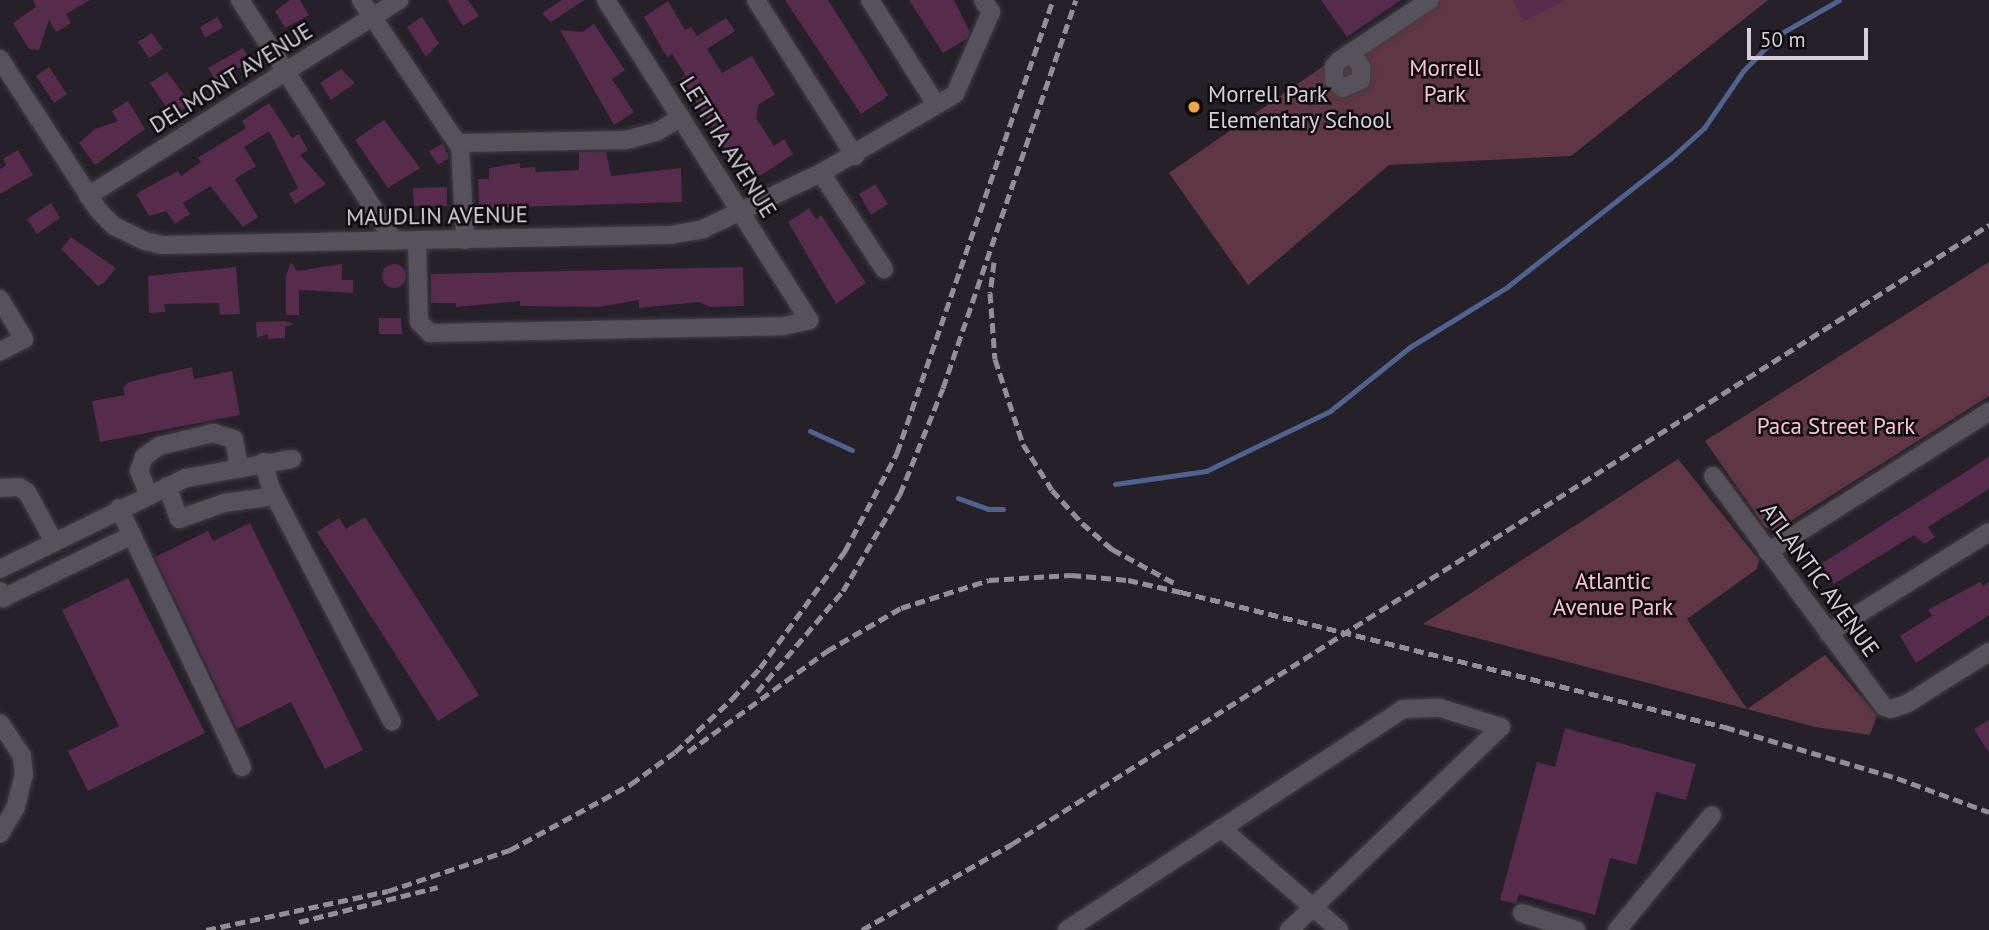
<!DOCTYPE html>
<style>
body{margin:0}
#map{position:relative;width:1989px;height:930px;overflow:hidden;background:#262128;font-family:"PT Sans",sans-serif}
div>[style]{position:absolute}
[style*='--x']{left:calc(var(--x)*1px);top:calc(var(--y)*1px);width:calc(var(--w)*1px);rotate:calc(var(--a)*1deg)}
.green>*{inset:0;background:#5f3643}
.stream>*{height:5px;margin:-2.5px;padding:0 2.5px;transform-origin:2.5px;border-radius:2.5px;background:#4f6290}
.building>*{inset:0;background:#562b4b}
.round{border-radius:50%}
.roads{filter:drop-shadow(0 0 2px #423d44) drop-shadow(0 0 2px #423d44)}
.minor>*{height:18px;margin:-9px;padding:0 9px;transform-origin:9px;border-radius:9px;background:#56515a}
.rail>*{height:5px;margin-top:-2.5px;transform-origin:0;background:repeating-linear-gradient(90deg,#938f95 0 10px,transparent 0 15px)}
.dots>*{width:19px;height:19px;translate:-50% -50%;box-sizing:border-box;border:4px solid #0e0b0f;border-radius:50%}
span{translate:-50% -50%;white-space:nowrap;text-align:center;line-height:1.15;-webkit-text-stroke:5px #0e0b0f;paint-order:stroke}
.park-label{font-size:23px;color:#fac3d2}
.street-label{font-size:23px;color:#d4d0d6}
.poi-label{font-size:23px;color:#d4d0d6}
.left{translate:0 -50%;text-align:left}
.scale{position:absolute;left:1747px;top:28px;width:121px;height:32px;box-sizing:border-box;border:4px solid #d4d0d6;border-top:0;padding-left:9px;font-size:21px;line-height:24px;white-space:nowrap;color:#d4d0d6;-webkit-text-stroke:5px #0e0b0f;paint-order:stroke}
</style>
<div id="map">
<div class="green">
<i style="clip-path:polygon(1419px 0,1768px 0,1571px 156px,1389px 165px,1248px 285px,1169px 173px)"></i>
<i style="clip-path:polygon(1989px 262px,1989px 396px,1775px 531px,1765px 527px,1705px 441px)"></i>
<i style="clip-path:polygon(1678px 459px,1759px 560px,1757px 569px,1687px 619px,1747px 709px,1825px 655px,1877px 715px,1870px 735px,1815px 727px,1423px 624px)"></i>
</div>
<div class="stream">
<i style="--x:810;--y:431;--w:46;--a:24.3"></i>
<i style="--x:1115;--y:484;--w:92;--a:-8.1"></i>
<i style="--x:1206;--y:471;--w:138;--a:-25.8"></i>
<i style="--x:1330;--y:411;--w:102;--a:-38.7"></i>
<i style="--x:1410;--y:347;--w:114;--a:-31.7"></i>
<i style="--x:1507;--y:287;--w:209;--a:-38.2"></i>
<i style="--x:1671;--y:158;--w:45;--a:-42.3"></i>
<i style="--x:1704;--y:128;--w:69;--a:-55.6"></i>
<i style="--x:1743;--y:71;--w:50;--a:-45.8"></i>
<i style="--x:1778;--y:35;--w:70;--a:-29.8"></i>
<i style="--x:958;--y:498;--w:32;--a:20"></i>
<i style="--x:988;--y:509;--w:15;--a:0"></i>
</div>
<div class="building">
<i style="clip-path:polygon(33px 0,90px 0,66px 14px,71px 23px,56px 32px,49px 20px,39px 50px,29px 49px,13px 23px,36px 7px)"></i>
<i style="clip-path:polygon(290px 0,300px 0,309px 15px,285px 28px,275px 11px)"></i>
<i style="clip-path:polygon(447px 0,468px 0,479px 16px,463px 26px)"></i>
<i style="clip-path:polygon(562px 0,584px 0,551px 22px,542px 13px)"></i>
<i style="clip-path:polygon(785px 0,828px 0,888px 95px,884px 99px,861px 114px)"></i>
<i style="clip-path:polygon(909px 0,954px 0,970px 32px,967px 39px,943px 53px)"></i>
<i style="clip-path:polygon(1321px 0,1401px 0,1347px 37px)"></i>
<i style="clip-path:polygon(1513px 0,1566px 0,1524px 21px)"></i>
<i style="clip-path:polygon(668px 1px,685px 30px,691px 27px,697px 36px,726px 18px,735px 31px,707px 49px,722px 73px,752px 56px,775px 94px,759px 104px,756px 118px,774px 146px,784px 139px,793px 154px,757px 178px,739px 150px,729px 155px,681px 78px,686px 76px,672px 54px,667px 57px,644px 17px)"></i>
<i style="clip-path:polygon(217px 17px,223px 27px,205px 38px,200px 27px)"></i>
<i style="clip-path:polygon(422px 17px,439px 43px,426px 57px,407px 27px)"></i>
<i style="clip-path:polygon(594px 24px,625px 70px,612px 79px,634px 112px,614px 125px,560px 30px,582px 32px)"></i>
<i style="clip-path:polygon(152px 33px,163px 49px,149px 58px,138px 42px)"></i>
<i style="clip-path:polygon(243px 48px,251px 61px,216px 81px,208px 68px)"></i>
<i style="clip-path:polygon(49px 67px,67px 94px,54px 103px,36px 76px)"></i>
<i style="clip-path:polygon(341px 69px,355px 83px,331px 100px,320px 83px)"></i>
<i style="clip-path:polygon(167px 72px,191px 104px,172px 116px,150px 83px)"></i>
<i style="clip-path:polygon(128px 101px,145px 129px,95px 165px,79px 143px,95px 129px,118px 121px,112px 111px)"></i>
<i style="clip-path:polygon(269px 103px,292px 138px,299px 134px,308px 150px,300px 155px,326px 184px,295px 204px,289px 194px,298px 188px,269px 131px,244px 147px,256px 166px,235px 179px,258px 217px,243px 227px,210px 186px,183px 203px,190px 214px,175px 224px,166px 211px,149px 216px,136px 194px,178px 171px,181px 176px,201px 162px,198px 158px,246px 128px,242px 121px)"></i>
<i style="clip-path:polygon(384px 120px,420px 168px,388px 188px,355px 140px)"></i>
<i style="clip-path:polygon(443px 143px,449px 158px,438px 165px,429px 151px)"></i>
<i style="clip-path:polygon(18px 150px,33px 175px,0 194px,0 169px,6px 165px,3px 159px)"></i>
<i style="clip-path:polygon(579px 152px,606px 152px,611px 176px,681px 168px,682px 202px,479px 208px,478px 179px,489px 179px,489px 168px,520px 163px,520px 168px,535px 167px,536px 172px,579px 170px)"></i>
<i style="clip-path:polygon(875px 184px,888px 204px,871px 215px,859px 194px)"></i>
<i style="clip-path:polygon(447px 187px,447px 206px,414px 206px,413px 188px)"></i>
<i style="clip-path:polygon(51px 203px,60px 218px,37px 234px,27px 219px)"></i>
<i style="clip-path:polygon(809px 208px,816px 219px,821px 215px,866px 283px,836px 304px,788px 222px)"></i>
<i style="clip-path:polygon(71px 237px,116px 268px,105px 282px,98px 286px,61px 249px)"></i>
<i style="clip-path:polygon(291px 262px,297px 271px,342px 264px,342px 280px,353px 280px,353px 293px,299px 290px,299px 315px,286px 315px,286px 276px)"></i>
<i class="round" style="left:382px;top:264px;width:24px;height:24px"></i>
<i style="clip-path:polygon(236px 267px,240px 314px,220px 315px,219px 303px,164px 304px,165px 312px,149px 313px,148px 276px)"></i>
<i style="clip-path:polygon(743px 267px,744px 306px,710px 307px,699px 302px,639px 308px,639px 300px,598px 307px,520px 306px,520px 301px,456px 307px,456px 303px,431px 303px,431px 274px)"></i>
<i style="clip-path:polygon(379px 318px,401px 318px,402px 334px,379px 334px)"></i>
<i style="clip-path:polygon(285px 321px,294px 324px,285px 327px,285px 338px,268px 339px,268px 334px,257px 338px,256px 322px)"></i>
<i style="clip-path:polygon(192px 367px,194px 379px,232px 371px,240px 415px,100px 442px,92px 401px,125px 395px,123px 387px,129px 382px)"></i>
<i style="clip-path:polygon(1989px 457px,1989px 489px,1928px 527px,1935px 537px,1924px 544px,1914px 535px,1834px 584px,1821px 564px)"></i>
<i style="clip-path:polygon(365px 517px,479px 695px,438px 721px,317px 532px,339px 518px,346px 529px)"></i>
<i style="clip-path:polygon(250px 523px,363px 750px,325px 769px,291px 702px,237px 729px,155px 557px,208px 531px,213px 541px)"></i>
<i style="clip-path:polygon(128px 578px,205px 733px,88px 791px,68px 751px,119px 726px,62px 610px)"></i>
<i style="clip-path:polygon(1980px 582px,1983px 586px,1989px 582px,1989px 615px,1916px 663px,1900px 636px,1932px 616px,1928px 610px)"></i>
<i style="clip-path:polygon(1989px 720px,1989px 753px,1974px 729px)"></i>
<i style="clip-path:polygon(1565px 728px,1696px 764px,1686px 800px,1656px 792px,1637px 865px,1610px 858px,1595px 915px,1519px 894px,1516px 904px,1500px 900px,1537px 762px,1555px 767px)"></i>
</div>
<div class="roads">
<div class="minor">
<i style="--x:240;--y:0;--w:286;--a:57.4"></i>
<i style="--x:361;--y:0;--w:179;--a:56.1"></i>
<i style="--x:756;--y:0;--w:185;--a:57.6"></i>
<i style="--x:870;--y:0;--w:122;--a:57.7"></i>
<i style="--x:1352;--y:53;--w:17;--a:57"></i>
<i style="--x:1361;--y:67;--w:13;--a:90"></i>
<i style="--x:1361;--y:80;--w:20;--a:156"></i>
<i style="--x:1343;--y:88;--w:12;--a:-138"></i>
<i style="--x:1334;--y:80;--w:14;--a:-90"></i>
<i style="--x:1334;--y:66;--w:8;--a:-45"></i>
<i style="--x:1340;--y:60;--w:108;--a:-33.7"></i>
<i style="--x:0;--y:59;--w:180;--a:57"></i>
<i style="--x:98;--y:210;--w:23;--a:45"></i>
<i style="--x:114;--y:226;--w:34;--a:26"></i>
<i style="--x:145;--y:241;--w:18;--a:13"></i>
<i style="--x:163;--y:245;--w:507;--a:-1.13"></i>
<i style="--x:670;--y:235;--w:34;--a:-10"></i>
<i style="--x:703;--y:229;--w:131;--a:-25.4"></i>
<i style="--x:821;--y:173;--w:156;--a:-30.5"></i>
<i style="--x:955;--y:94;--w:90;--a:-66.3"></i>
<i style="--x:991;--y:12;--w:14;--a:-124"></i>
<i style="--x:821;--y:173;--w:115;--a:56.7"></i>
<i style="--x:88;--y:196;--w:368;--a:-32.2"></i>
<i style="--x:465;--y:240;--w:97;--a:-93"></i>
<i style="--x:460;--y:143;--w:166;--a:-1"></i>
<i style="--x:626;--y:140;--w:31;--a:-15"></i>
<i style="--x:656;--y:132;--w:29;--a:-29"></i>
<i style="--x:417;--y:241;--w:81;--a:88.6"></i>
<i style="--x:419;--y:322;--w:16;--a:45"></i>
<i style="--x:430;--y:333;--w:354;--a:-1.1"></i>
<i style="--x:784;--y:326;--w:26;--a:-13"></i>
<i style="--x:809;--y:320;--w:379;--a:-122.4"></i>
<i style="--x:0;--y:299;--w:47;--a:59"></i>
<i style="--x:24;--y:339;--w:27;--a:152"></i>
<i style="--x:263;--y:462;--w:28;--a:73"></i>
<i style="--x:271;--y:489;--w:262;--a:62.5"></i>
<i style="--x:1713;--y:476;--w:287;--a:53.5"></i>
<i style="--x:1884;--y:707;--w:7;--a:16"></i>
<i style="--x:1891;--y:709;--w:18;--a:-19"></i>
<i style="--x:1908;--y:703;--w:96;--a:-32.2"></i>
<i style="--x:167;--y:486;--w:35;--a:70"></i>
<i style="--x:179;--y:519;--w:48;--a:-19.6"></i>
<i style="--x:224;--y:503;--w:51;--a:-7.8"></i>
<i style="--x:0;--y:488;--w:19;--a:-3"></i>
<i style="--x:19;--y:487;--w:9;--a:32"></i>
<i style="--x:27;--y:492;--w:57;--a:61.6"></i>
<i style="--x:148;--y:493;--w:24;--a:-112"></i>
<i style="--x:139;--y:471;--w:15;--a:-70"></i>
<i style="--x:144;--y:457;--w:19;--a:-36"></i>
<i style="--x:159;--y:446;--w:56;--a:-13.5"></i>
<i style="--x:213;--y:433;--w:22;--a:16"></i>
<i style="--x:234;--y:439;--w:27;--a:80"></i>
<i style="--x:119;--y:508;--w:287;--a:64.6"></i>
<i style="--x:1768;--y:552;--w:262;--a:-32.4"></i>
<i style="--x:0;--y:569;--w:207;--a:-26.1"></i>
<i style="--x:186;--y:478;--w:108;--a:-10.2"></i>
<i style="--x:0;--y:591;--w:8;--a:67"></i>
<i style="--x:3;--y:598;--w:144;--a:-26"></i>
<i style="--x:1828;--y:633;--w:190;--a:-32.1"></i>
<i style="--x:0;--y:723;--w:40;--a:56"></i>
<i style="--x:22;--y:756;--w:18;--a:84"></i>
<i style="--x:24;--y:774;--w:34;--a:104"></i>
<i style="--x:16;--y:807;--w:31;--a:121"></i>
<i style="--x:1221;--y:828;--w:156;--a:40.8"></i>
<i style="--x:1522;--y:913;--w:57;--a:17.5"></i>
<i style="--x:1067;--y:930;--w:402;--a:-33.3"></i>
<i style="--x:1403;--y:709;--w:37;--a:-2"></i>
<i style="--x:1440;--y:708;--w:64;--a:17.3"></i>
<i style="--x:1501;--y:727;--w:294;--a:136.2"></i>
<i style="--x:1617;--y:930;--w:149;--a:-50.4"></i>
</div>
</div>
<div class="rail">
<i style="--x:994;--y:262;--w:31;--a:97"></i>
<i style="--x:990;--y:293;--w:66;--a:85.7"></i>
<i style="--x:995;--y:359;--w:89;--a:71.8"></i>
<i style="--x:1023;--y:444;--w:54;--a:57.8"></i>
<i style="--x:1052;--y:490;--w:45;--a:47.7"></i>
<i style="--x:1082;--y:523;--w:40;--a:41"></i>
<i style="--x:1112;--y:549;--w:73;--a:28.7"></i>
<i style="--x:757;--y:692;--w:133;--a:-49.6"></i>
<i style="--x:843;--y:591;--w:113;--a:-59.6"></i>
<i style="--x:900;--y:494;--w:114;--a:-67.9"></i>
<i style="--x:943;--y:388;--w:410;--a:-71.1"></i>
<i style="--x:688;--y:752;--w:172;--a:-36"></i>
<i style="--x:827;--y:651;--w:86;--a:-30.2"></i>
<i style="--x:901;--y:608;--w:92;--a:-17.7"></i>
<i style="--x:989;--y:580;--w:82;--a:-3.5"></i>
<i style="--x:1071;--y:575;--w:57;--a:5"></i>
<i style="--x:1128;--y:580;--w:54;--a:12.8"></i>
<i style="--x:1181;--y:592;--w:561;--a:13.94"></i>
<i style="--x:1725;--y:727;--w:179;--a:16.5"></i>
<i style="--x:1897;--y:778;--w:98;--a:20.3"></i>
<i style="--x:299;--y:922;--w:143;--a:-14.1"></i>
<i style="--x:206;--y:930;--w:186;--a:-12.1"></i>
<i style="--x:388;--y:891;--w:129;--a:-18.6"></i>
<i style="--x:510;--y:850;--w:138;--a:-28.6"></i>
<i style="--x:631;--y:784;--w:54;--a:-36"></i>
<i style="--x:675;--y:752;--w:78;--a:-42.9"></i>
<i style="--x:732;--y:699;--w:42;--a:-47.9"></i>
<i style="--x:760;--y:668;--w:145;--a:-54"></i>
<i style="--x:845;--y:551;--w:111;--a:-62"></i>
<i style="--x:897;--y:453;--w:479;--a:-71"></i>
<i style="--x:862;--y:930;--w:173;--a:-29.8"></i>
<i style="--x:1012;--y:844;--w:1157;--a:-32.36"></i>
</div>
<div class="dots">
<i style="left:1194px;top:107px;background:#f1a540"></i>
</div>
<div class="park-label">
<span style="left:1445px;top:81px">Morrell<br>Park</span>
<span style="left:1836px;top:426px">Paca Street Park</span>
<span style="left:1613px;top:594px">Atlantic<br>Avenue Park</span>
</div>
<div class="street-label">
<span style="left:231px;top:78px;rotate:-32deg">DELMONT AVENUE</span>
<span style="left:728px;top:147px;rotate:58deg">LETITIA AVENUE</span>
<span style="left:437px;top:216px;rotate:-1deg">MAUDLIN AVENUE</span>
<span style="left:1820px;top:580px;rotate:54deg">ATLANTIC AVENUE</span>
</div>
<div class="poi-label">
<span class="left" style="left:1208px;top:107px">Morrell Park<br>Elementary School</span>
</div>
<div class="scale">50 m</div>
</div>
